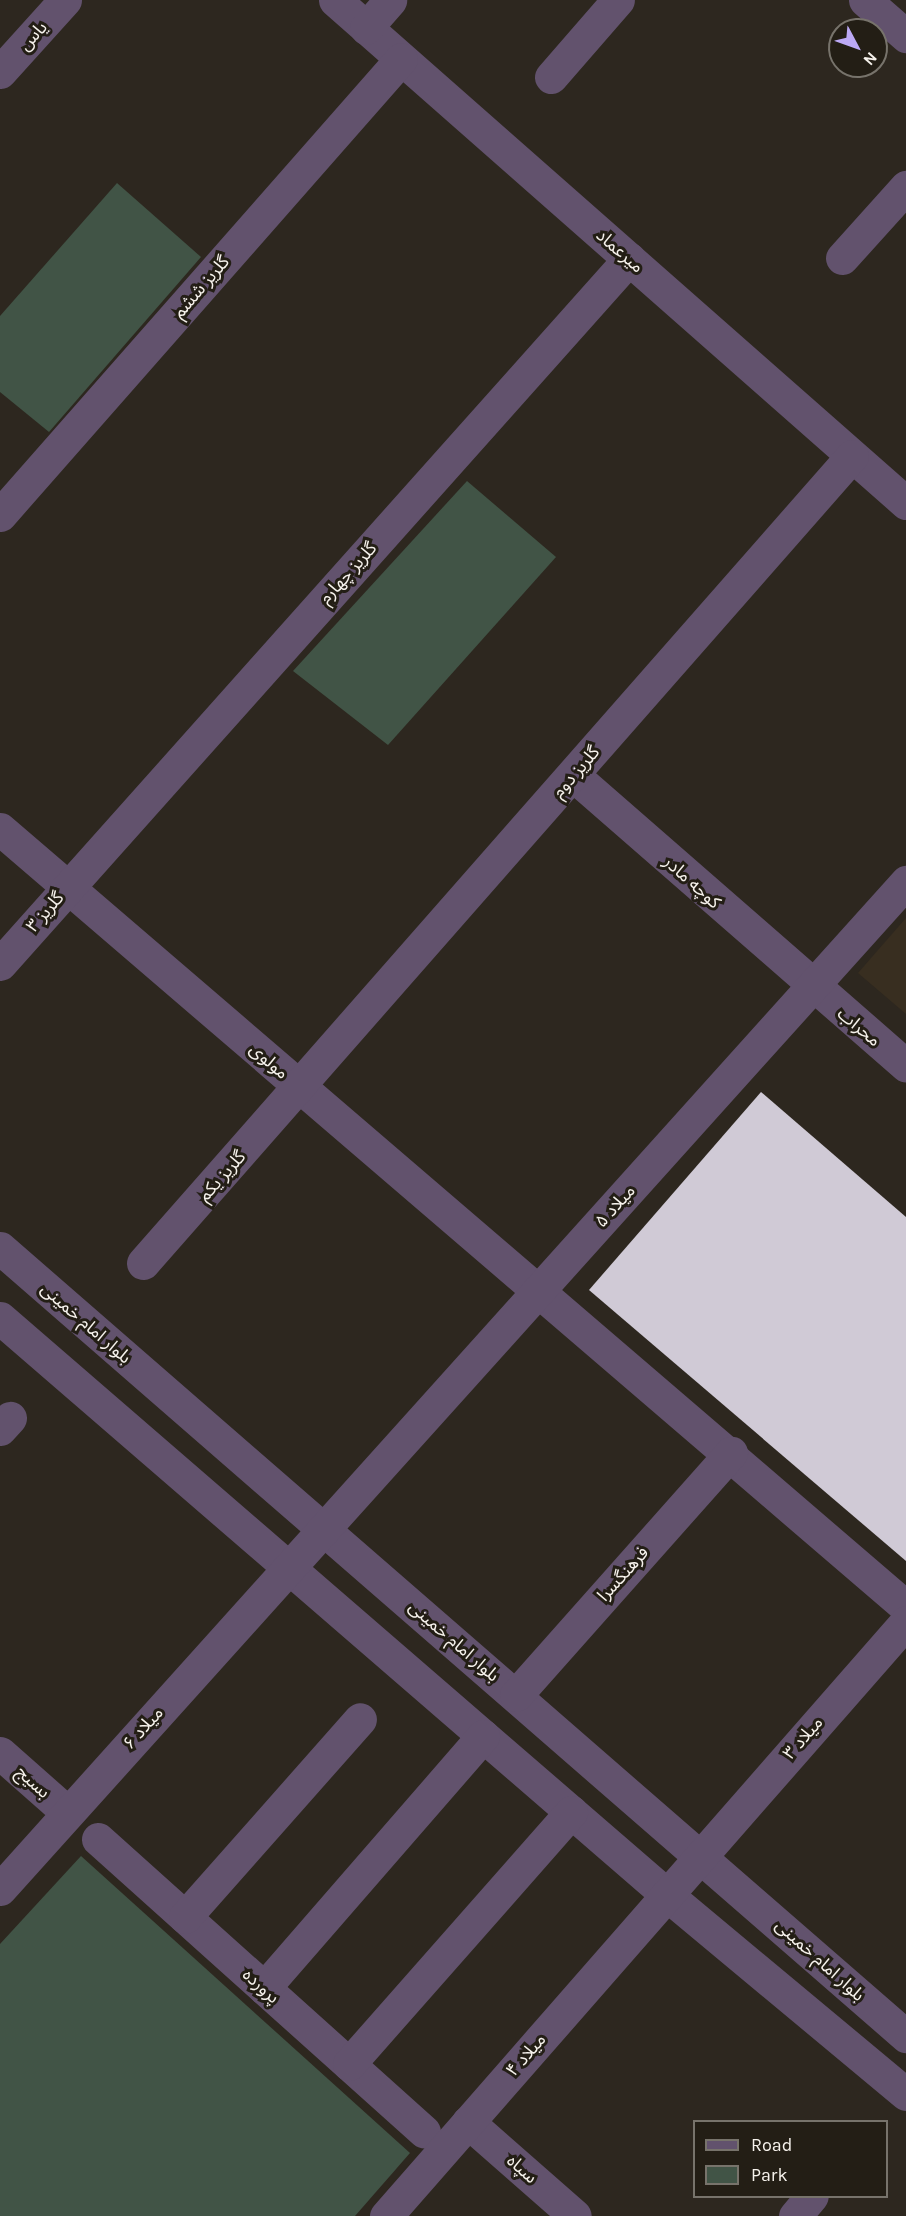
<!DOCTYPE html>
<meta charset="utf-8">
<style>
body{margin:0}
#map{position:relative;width:906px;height:2216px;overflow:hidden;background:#2d271f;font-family:Karla,"Noto Sans Arabic",sans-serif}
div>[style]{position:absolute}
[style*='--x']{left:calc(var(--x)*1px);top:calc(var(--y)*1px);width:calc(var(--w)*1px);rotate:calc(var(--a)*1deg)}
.built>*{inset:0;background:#382e20}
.green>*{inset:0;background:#415446}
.building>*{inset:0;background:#d0cad6}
.minor>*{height:33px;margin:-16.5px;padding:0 16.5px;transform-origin:16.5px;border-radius:16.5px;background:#62526d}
span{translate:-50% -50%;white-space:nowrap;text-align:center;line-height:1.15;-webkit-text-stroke:6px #231e15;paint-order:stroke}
.street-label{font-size:18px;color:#f6f2ec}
.legend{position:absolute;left:693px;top:2120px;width:195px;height:78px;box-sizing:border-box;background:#231e15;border:2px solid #77736b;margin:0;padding:8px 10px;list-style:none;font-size:18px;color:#f6f2ec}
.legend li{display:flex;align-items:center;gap:12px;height:30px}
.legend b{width:30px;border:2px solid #77736b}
.north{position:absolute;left:828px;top:18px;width:60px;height:60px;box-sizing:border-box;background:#231e15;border:2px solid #77736b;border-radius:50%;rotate:131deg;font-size:16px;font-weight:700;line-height:24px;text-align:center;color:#f6f2ec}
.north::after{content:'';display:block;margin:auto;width:21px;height:27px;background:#bca9f5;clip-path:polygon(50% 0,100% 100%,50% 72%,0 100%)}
</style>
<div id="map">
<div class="built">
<i style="clip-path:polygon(906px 918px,906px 1014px,858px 973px)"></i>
</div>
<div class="green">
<i style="clip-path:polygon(117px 183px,201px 257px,49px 432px,0 392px,0 316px)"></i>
<i style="clip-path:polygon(467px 481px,556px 557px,388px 745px,293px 671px)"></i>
<i style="clip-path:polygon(81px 1856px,410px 2153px,355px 2216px,0 2216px,0 1944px)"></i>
</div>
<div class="building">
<i style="clip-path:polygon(761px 1092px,906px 1217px,906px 1561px,589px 1290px)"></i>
</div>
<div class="minor">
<i style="--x:335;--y:0;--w:761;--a:41.38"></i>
<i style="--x:865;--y:0;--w:55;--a:41.3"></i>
<i style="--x:366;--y:28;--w:37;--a:-49"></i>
<i style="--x:0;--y:72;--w:97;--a:-47.9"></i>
<i style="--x:551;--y:77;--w:102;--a:-49"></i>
<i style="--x:842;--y:258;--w:96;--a:-48"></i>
<i style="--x:0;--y:515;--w:607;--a:-48.67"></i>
<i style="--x:573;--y:775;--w:442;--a:41.1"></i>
<i style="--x:0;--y:829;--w:1194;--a:40.65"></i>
<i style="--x:0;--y:964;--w:945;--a:-48.26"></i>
<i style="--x:0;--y:1248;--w:1201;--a:41.02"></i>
<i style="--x:143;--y:1263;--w:1074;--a:-48.7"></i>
<i style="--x:0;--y:1318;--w:882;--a:40.86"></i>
<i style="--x:667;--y:1895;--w:311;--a:39.8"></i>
<i style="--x:0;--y:1429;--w:15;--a:-48"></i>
<i style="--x:516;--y:1695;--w:324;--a:-48.4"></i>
<i style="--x:0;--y:1753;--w:89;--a:41.4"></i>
<i style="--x:98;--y:1839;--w:438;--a:41.9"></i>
<i style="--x:0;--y:1889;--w:1355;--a:-48.02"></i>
<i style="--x:185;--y:1917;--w:264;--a:-48.5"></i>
<i style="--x:264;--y:1988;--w:334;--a:-49"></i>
<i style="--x:349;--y:2064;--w:336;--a:-48.6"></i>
<i style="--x:468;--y:2122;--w:142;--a:41.3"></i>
<i style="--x:386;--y:2216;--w:789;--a:-48.8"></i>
<i style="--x:795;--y:2216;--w:26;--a:-50"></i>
</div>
<div class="street-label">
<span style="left:33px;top:36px;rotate:-48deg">یاس</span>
<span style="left:620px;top:251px;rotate:41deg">میرعماد</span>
<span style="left:201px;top:287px;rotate:-49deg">گلریز ششم</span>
<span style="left:348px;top:573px;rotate:-48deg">گلریز چهارم</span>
<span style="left:576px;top:772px;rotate:-49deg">گلریز دوم</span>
<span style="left:692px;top:882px;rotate:42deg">کوچه مادر</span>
<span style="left:45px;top:912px;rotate:-49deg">گلریز ۳</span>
<span style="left:859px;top:1027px;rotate:40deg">محراب</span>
<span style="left:269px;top:1061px;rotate:41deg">مولوی</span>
<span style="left:222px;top:1176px;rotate:-48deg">گلریز یکم</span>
<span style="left:615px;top:1206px;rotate:-48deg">میلاد ۵</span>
<span style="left:86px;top:1323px;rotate:41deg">بلوار امام خمینی</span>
<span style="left:623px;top:1574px;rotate:-48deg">فرهنگسرا</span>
<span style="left:454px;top:1641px;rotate:41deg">بلوار امام خمینی</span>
<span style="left:143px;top:1728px;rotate:-48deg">میلاد ۶</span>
<span style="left:803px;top:1738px;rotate:-49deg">میلاد ۳</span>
<span style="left:33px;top:1782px;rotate:42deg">بسیج</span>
<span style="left:820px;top:1960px;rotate:42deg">بلوار امام خمینی</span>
<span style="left:261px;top:1986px;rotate:42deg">پرورده</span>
<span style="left:526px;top:2055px;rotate:-49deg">میلاد ۴</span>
<span style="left:522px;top:2169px;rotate:41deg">سپاه</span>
</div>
<ul class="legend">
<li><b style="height:8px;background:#62526d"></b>Road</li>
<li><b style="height:16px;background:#415446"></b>Park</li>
</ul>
<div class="north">N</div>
</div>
